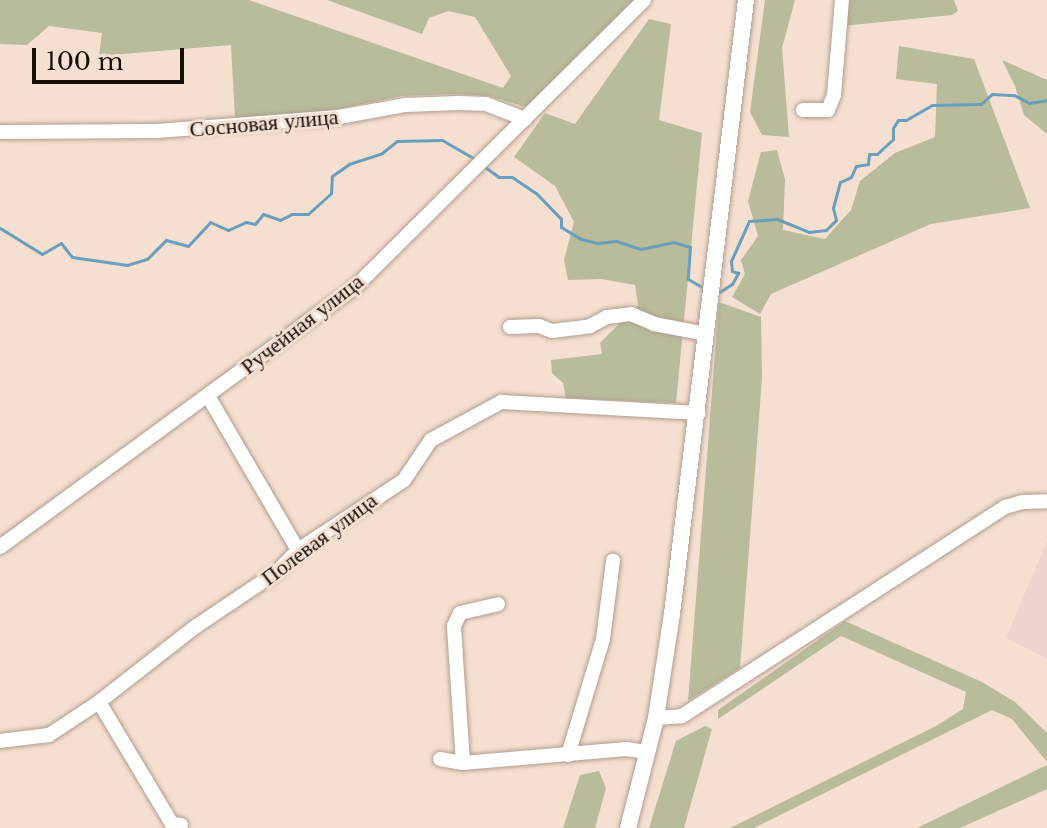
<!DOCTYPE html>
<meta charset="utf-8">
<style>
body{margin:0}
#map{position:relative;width:1047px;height:828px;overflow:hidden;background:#f5dfd1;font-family:"Libre Baskerville",serif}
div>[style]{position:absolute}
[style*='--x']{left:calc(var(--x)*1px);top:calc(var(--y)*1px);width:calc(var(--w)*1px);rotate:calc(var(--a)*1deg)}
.education>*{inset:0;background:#edd4cd}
.green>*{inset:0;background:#b8bc9a}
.stream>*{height:3px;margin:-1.5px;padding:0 1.5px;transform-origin:1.5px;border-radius:1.5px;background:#699fbd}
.roads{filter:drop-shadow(0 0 2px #b19d8f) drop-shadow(0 0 2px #b19d8f)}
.minor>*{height:14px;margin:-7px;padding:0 7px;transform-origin:7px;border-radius:7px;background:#fff}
.major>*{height:16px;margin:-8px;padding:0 8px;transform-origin:8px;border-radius:8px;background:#fff}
span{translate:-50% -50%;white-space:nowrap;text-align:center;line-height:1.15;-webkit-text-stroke:6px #f5dfd1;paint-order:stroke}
.street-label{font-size:22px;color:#150e09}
.scale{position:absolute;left:32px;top:48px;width:152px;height:36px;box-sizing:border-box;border:4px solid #150e09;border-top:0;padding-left:10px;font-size:24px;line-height:28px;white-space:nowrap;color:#150e09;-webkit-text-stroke:6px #f5dfd1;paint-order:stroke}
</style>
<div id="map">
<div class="education">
<i style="clip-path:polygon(1047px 541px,1047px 659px,1006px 638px)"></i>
</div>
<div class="green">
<i style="clip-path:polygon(0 0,249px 0,503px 88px,511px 76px,475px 17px,448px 11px,429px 18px,422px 34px,327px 0,634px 0,525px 107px,489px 96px,456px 94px,402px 96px,333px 110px,235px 118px,231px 45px,99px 56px,102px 33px,49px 26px,27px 45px,0 44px)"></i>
<i style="clip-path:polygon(765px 0,795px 0,782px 48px,789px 137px,762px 135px,750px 112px)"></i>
<i style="clip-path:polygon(843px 0,954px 0,958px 11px,952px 15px,842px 26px)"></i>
<i style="clip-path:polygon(649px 19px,671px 24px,659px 120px,702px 133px,676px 403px,566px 398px,563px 383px,552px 373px,551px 360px,602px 354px,600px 343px,638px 305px,635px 285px,601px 279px,568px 280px,564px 260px,574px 222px,555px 186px,514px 157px,545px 113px,575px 124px)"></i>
<i style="clip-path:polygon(899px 46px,974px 59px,1030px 208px,931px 224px,771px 294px,760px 314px,732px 297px,745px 274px,741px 260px,758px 236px,748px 201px,761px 152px,777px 150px,785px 179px,783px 230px,825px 239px,851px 210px,860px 181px,895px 153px,935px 137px,937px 84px,896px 79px)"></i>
<i style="clip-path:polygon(1002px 60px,1047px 80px,1047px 134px,1024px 115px,1015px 86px)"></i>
<i style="clip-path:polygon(719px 302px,761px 317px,762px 378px,740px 668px,688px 701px)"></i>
<i style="clip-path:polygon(845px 621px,982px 682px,1015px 702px,1047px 733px,1047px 762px,1012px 719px,992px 710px,754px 828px,730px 828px,936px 726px,963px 709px,966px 692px,841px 636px,718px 719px,718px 710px)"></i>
<i style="clip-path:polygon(705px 726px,712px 729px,684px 828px,649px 828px,676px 741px)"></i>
<i style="clip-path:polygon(1047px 765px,1047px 789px,960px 828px,917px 828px)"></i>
<i style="clip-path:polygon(599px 771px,606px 788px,595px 828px,563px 828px,580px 775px)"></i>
</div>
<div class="stream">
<i style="--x:485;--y:167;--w:17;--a:36"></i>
<i style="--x:499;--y:177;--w:13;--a:0"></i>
<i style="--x:512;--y:177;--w:29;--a:34"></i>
<i style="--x:536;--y:193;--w:36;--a:46"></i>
<i style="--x:561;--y:219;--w:8;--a:90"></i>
<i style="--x:561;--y:227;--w:23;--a:31"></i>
<i style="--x:581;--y:239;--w:16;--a:14"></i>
<i style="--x:597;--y:243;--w:19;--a:-6"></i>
<i style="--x:616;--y:241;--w:26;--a:18"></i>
<i style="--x:641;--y:249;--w:33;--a:-12"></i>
<i style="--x:673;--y:242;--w:18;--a:16"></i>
<i style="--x:690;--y:247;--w:32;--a:94"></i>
<i style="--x:688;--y:279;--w:22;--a:30"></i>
<i style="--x:0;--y:228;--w:49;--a:31.8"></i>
<i style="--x:42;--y:254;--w:22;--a:-30"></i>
<i style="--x:61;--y:243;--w:18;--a:52"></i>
<i style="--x:72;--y:257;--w:56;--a:8.3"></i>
<i style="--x:127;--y:265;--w:21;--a:-17"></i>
<i style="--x:147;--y:259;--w:27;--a:-45"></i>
<i style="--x:166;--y:240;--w:23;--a:15"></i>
<i style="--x:188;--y:246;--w:33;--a:-47"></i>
<i style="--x:210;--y:222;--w:20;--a:24"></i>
<i style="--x:228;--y:230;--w:20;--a:-24"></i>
<i style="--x:246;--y:222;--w:9;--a:13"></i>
<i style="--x:255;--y:224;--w:13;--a:-51"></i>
<i style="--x:263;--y:214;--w:18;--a:19"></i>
<i style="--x:280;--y:220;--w:13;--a:-27"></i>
<i style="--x:292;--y:214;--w:16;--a:0"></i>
<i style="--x:308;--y:214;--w:31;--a:-42"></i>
<i style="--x:331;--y:193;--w:17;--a:-87"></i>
<i style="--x:332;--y:176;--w:21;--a:-35"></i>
<i style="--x:349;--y:164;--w:35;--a:-18"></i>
<i style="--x:382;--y:153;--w:19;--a:-39"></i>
<i style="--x:397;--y:141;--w:45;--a:-1.3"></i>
<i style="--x:442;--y:140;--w:39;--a:30"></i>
<i style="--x:718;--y:293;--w:17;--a:-33"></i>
<i style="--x:732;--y:284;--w:13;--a:-61"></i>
<i style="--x:738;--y:273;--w:6;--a:-162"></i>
<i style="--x:732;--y:271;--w:10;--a:-96"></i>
<i style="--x:731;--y:261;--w:44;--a:-65.8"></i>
<i style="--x:749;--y:221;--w:28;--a:-4"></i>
<i style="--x:777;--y:219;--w:35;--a:22"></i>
<i style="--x:809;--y:232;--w:17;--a:-7"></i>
<i style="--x:826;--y:230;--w:14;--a:-45"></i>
<i style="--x:836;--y:220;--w:12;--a:-104"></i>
<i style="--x:833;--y:208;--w:27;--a:-75"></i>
<i style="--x:840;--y:182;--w:12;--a:-24"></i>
<i style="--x:851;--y:177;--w:12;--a:-66"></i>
<i style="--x:856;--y:166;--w:12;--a:-9"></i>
<i style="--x:868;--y:164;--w:10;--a:-84"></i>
<i style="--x:869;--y:154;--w:8;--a:0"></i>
<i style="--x:877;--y:154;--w:22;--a:-43"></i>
<i style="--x:893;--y:139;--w:11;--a:-90"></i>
<i style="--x:893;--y:128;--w:9;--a:-58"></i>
<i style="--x:898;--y:120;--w:8;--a:0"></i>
<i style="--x:906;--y:120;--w:30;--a:-30"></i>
<i style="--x:932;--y:105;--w:49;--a:-1.2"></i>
<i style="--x:981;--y:104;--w:15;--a:-42"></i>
<i style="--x:992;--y:94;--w:22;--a:3"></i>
<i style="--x:1014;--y:95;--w:17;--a:28"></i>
<i style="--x:1029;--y:103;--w:18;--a:-9"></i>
</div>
<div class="roads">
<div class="minor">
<i style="--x:803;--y:110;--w:25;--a:0"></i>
<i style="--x:828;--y:110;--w:16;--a:-68"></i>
<i style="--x:834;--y:95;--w:95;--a:-85.2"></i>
<i style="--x:0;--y:132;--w:157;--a:-0.4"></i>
<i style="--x:157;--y:131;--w:183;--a:-4.4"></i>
<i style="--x:339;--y:117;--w:68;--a:-10.2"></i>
<i style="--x:406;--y:105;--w:52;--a:-2.2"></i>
<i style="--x:458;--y:103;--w:28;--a:2"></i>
<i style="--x:486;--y:104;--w:42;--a:21"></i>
<i style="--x:510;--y:327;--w:29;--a:-2"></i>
<i style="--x:539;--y:326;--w:14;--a:21"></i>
<i style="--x:552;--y:331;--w:38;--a:-7"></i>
<i style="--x:590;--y:326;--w:19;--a:-28"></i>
<i style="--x:607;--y:317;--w:24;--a:-7"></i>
<i style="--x:631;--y:314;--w:25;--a:23"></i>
<i style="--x:654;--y:324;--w:54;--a:10.7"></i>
<i style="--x:208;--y:396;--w:178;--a:59.7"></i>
<i style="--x:0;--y:547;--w:437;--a:-36.2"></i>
<i style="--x:353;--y:289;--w:410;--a:-44.8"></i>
<i style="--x:99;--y:702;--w:142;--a:59.1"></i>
<i style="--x:172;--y:824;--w:9;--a:6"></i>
<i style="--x:656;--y:718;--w:26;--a:-4"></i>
<i style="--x:682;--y:716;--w:385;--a:-32.9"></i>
<i style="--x:1005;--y:507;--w:19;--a:-16"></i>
<i style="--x:1023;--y:502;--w:24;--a:-2"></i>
<i style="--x:0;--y:741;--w:49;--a:-7"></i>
<i style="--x:49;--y:735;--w:60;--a:-33.4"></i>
<i style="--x:99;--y:702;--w:122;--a:-38"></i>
<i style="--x:195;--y:627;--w:99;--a:-33.9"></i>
<i style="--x:277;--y:572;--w:30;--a:-46"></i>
<i style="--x:298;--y:550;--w:127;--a:-33.4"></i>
<i style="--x:404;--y:480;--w:48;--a:-56"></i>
<i style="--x:431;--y:440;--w:80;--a:-28.5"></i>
<i style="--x:501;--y:402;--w:198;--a:3.2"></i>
<i style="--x:568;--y:755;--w:121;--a:-73.2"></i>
<i style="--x:603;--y:639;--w:79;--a:-82.7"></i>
<i style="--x:440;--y:759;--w:23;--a:10"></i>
<i style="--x:463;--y:763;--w:164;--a:-4.9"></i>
<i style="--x:626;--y:749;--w:22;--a:8"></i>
<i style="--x:463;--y:763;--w:137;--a:-93.8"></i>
<i style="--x:454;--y:626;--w:14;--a:-65"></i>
<i style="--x:460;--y:613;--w:39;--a:-13"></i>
</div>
<div class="major">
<i style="--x:628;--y:828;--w:114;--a:-75.7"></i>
<i style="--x:656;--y:718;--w:105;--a:-81.3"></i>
<i style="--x:672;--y:614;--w:618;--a:-83.13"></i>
</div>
</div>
<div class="street-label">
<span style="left:264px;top:123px;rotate:-5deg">Сосновая улица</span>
<span style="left:302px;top:324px;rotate:-38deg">Ручейная улица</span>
<span style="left:319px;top:539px;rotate:-37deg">Полевая улица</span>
</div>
<div class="scale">100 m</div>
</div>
